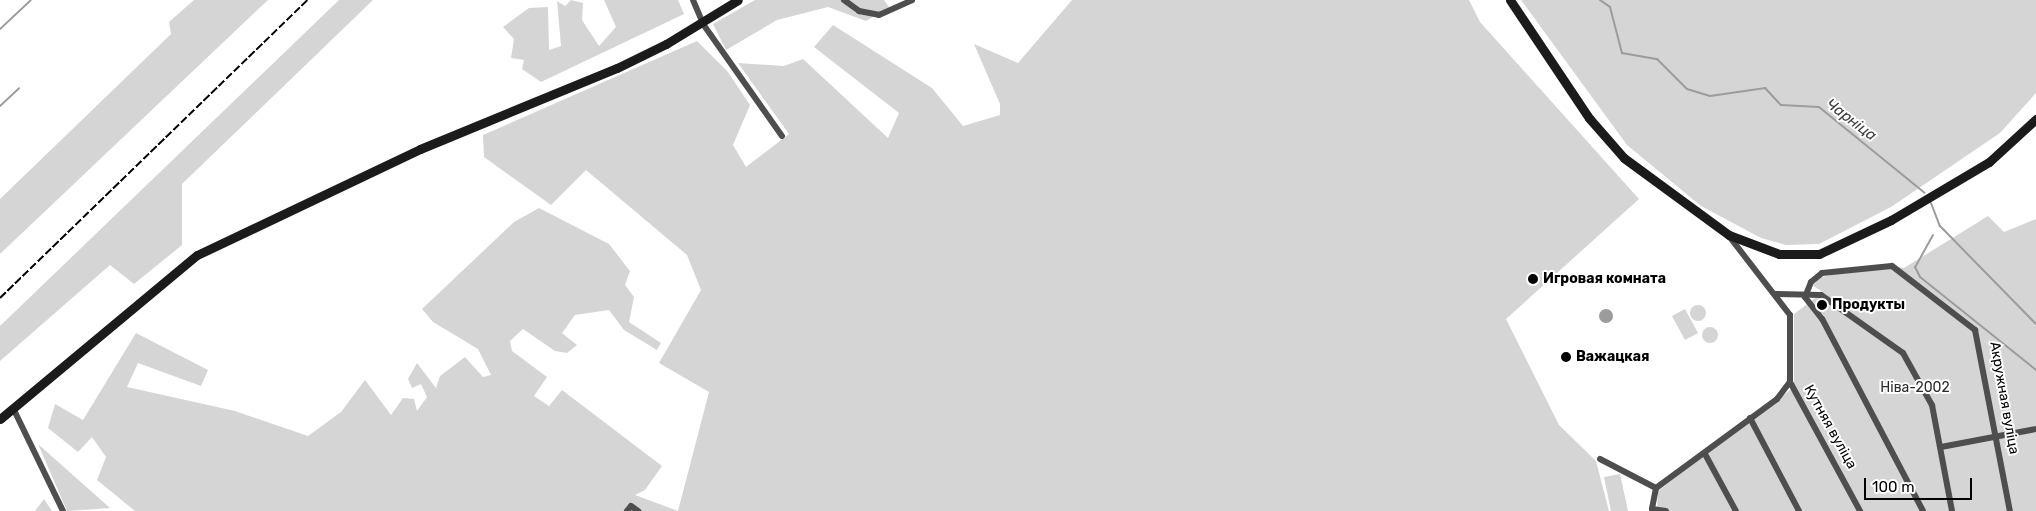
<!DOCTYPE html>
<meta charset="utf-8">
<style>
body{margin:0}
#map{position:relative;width:2036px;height:511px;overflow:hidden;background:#fff;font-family:Rubik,sans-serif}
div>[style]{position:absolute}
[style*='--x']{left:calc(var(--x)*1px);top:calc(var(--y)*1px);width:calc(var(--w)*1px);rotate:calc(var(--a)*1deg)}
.green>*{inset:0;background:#d5d5d5}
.round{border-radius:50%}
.water>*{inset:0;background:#9c9c9c}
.stream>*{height:2px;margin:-1px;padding:0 1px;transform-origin:1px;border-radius:1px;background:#9c9c9c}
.street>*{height:6px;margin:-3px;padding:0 3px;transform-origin:3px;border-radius:3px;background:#4e4e4e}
.secondary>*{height:9px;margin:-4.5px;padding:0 4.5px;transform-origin:4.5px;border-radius:4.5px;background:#1b1b1b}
.rail>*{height:2px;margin-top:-1px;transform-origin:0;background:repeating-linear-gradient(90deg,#000 0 8px,transparent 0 10.5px)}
.dots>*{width:14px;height:14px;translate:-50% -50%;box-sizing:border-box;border:2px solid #fff;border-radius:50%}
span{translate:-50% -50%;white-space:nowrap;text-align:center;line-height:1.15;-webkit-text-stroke:4px #fff;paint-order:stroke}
.poi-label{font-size:14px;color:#000;font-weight:700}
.left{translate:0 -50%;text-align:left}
.park-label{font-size:14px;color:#2c2c2c}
.street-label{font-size:14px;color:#000}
.water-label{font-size:15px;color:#3d3d3d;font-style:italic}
.scale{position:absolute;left:1864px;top:478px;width:108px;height:22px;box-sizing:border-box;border:2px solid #000;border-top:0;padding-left:6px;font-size:15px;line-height:18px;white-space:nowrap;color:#000;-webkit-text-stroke:4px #fff;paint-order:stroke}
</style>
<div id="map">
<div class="green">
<i style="clip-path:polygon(194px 0,268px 0,0 254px,0 199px,171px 34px,169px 22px)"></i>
<i style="clip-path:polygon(339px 0,373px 0,182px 184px,182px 245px,134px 284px,110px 265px,0 361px,0 326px)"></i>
<i style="clip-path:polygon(571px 0,583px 3px,582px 20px,599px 46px,616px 27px,604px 0,678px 0,684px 14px,541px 82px,522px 69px,524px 60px,511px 58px,514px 39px,503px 27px,529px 8px,548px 7px,549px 50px,561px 46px,557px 1px,565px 6px)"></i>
<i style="clip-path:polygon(755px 0,884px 0,889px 7px,866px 21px,828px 7px,777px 20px,726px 50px,713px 24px)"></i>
<i style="clip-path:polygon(1072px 0,1469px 0,1480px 22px,1639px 199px,1506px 319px,1559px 425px,1596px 461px,1609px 511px,135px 511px,97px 480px,106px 457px,92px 437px,78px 452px,48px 428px,55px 404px,83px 420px,136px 333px,208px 370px,201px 386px,138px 363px,127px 387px,235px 411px,308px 436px,341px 412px,365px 380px,391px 415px,403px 398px,414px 399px,417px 411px,427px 397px,421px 384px,412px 388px,408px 379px,417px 363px,436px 388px,440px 376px,465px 357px,483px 377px,491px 375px,478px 349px,433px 322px,422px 309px,514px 222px,539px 208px,609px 244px,630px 271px,625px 285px,634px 297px,629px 322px,661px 343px,657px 350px,624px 330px,609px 310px,575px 315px,562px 333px,577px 345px,567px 353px,555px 351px,523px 329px,510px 341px,512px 351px,547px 377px,534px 396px,549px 406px,562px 390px,662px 466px,645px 490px,635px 495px,678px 511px,709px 392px,659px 363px,701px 290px,687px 255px,586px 170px,551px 205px,484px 157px,483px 135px,697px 41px,728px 72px,750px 105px,733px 145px,746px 167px,789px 134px,738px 63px,784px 66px,803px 59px,888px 138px,899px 113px,814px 47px,833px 25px,932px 88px,963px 126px,1000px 115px,1000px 104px,974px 44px,1018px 63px)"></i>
<i style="clip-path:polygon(1521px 0,2036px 0,2036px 93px,2000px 133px,1891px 207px,1819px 244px,1786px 245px,1761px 238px,1701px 206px,1627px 145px)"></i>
<i style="clip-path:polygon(1988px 216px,2004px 232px,2036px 219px,2036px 511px,1657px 511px,1658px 491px,1794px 387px,1794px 314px,1823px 292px,1813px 286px,1817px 278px,1882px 264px,1904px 268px)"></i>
<i class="round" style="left:1690px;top:305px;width:16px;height:16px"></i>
<i style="clip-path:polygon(1685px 309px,1698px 333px,1685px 340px,1672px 316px)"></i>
<i class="round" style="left:1702px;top:327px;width:16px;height:16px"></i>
<i style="clip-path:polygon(38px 444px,110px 508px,67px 511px)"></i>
<i style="clip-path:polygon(1620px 474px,1628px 511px,1611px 511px,1604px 477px)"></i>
<i style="clip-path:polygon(44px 499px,52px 511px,35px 511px)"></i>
</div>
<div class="water">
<i class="round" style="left:1599px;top:309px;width:14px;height:14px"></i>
</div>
<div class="stream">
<i style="--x:1600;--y:0;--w:12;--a:35"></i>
<i style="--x:1610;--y:7;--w:48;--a:75.4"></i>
<i style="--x:1622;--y:53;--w:36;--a:10"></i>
<i style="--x:1657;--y:59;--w:42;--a:45"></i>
<i style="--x:1687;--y:89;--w:24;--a:17"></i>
<i style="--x:1710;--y:96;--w:56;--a:-8.3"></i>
<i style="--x:1765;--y:88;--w:23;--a:47"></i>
<i style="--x:1781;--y:105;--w:38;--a:3"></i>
<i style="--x:1819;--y:107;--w:136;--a:39.1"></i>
<i style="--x:0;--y:29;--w:42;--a:-43.1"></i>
<i style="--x:0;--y:106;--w:26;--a:-43"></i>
<i style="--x:1931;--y:203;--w:25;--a:69"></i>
<i style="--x:1940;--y:226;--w:137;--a:45.6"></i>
<i style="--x:1933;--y:235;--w:37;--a:119"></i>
<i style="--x:1915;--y:267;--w:11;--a:63"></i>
<i style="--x:1920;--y:277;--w:149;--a:38.7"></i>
</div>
<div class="street">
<i style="--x:693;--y:0;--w:26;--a:67"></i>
<i style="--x:703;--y:24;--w:137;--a:54.8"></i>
<i style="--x:844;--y:0;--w:19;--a:36"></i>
<i style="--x:859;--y:11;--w:20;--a:11"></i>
<i style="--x:879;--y:15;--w:36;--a:-24"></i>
<i style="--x:1776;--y:294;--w:45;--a:1.3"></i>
<i style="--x:1821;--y:295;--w:100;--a:35.3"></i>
<i style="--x:1903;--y:353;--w:60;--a:60.9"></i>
<i style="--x:1932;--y:405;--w:108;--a:79.3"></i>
<i style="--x:1790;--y:382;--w:147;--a:61.5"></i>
<i style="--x:13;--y:408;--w:114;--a:64.1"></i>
<i style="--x:1750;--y:418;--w:105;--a:62.2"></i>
<i style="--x:1941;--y:447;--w:97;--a:-10.7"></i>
<i style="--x:1705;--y:454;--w:65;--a:61.5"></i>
<i style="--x:1600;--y:459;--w:63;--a:27.4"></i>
<i style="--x:1656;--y:488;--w:150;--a:-36.3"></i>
<i style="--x:1777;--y:399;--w:21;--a:-53"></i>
<i style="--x:1790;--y:382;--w:67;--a:-90"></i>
<i style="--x:1790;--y:315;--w:100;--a:-127.7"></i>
<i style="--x:1656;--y:488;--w:21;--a:101"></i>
<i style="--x:1652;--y:509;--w:14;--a:8"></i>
<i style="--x:627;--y:511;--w:6;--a:-51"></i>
<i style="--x:631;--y:506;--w:9;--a:36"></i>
<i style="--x:1923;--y:511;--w:217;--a:-117.7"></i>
<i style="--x:1822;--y:319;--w:28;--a:-128"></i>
<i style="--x:1805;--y:297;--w:16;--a:-68"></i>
<i style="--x:1811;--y:282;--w:14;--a:-39"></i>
<i style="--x:1822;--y:273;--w:70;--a:-5.7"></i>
<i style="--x:1892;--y:266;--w:105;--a:37.6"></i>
<i style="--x:1975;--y:330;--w:184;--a:79.1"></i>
</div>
<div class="secondary">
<i style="--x:1510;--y:0;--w:142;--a:56.2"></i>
<i style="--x:1589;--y:118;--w:53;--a:48.8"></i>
<i style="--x:1624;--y:158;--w:130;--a:36.3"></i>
<i style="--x:1729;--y:235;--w:53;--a:20.8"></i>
<i style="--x:1779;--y:254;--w:40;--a:0"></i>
<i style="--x:1819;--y:254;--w:80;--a:-25.3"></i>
<i style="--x:1891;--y:220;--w:114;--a:-30.6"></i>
<i style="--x:1989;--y:162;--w:64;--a:-42.5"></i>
<i style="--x:0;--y:419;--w:256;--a:-39.8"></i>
<i style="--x:197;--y:255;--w:247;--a:-25.4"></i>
<i style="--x:420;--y:149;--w:213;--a:-22.4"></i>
<i style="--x:617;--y:68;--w:55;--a:-26.1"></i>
<i style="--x:666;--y:44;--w:84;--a:-31.4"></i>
</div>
<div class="rail">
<i style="--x:0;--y:298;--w:428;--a:-44.1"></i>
</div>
<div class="dots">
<i style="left:1533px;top:279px;background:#000"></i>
<i style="left:1822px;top:305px;background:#000"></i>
<i style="left:1566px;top:357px;background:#000"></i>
</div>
<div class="poi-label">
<span class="left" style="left:1543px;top:279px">Игровая комната</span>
<span class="left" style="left:1832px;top:305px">Продукты</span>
<span class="left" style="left:1576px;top:357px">Важацкая</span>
</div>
<div class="park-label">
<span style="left:1915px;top:388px">Ніва-2002</span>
</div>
<div class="street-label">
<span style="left:2004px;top:398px;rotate:80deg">Акружная вуліца</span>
<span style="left:1830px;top:427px;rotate:61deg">Кутняя вуліца</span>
</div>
<div class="water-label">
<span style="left:1851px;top:120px;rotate:37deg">Чарніца</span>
</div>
<div class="scale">100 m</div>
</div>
